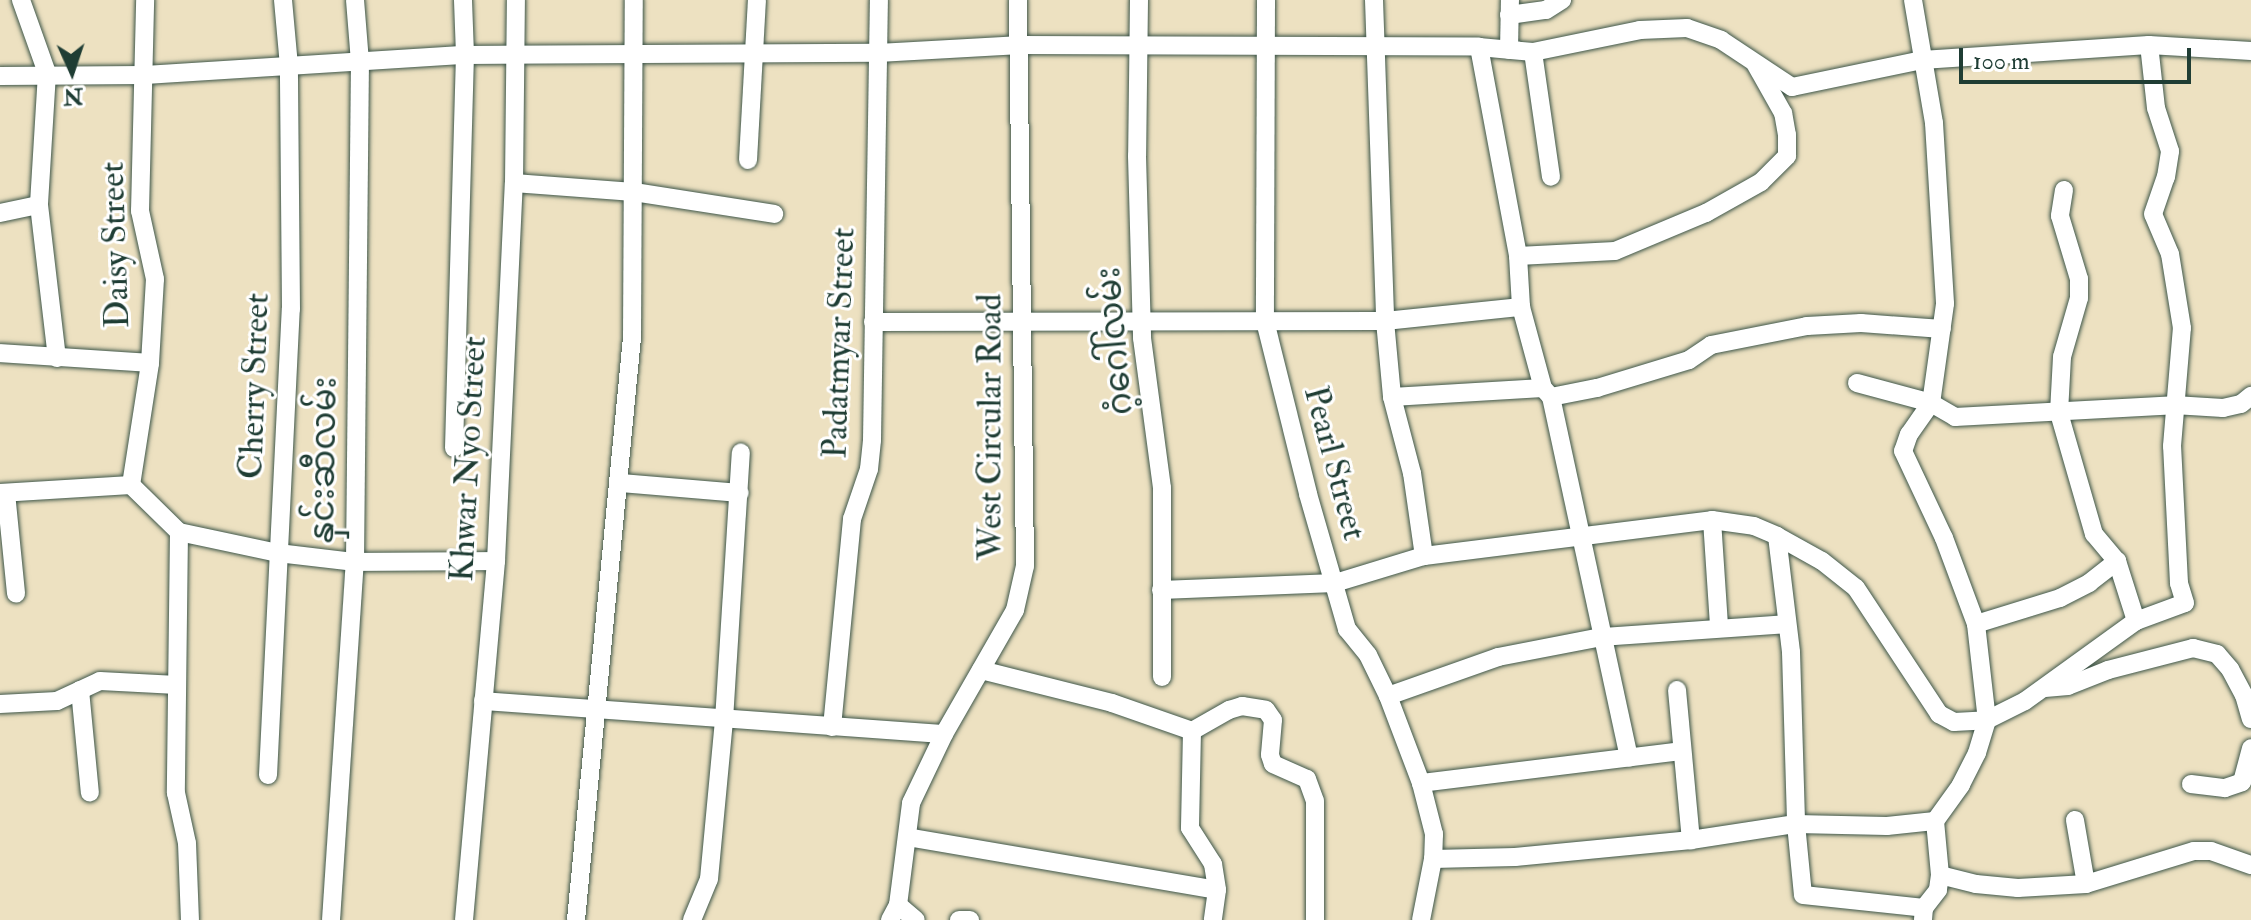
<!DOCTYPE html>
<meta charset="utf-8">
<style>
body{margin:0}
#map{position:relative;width:2251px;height:920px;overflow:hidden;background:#ede1c1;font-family:"IM FELL Double Pica","Noto Sans Myanmar",serif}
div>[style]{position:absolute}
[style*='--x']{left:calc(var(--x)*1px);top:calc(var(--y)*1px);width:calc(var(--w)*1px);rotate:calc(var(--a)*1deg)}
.roads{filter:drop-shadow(0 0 2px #3e5649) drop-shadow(0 0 2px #3e5649)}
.minor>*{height:18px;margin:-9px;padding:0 9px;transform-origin:9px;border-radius:9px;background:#fff}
span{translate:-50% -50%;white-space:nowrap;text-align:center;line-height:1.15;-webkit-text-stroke:6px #fff;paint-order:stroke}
.street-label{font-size:34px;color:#1f3d34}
.north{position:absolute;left:32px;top:32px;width:80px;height:80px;-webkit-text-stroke:6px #fff;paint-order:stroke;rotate:177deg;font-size:22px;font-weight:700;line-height:32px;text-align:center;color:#1f3d34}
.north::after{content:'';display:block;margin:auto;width:28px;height:36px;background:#1f3d34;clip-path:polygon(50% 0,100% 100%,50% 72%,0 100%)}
.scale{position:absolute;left:1959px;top:48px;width:232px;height:36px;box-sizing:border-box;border:4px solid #1f3d34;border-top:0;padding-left:10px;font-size:24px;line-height:28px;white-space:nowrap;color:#1f3d34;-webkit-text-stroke:6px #fff;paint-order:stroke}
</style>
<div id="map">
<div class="roads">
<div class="minor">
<i style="--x:21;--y:0;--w:77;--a:70.4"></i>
<i style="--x:47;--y:73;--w:132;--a:93.5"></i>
<i style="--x:39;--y:205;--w:154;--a:83.3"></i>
<i style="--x:1139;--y:0;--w:156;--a:90.7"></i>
<i style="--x:1137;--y:156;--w:182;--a:88.4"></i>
<i style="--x:1142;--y:338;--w:151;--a:82.4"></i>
<i style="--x:1162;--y:488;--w:189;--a:90"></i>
<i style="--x:1266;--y:0;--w:321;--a:90.2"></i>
<i style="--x:1265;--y:321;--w:178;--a:76"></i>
<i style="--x:1308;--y:494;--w:141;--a:73.9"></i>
<i style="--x:1347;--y:629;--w:33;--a:51"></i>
<i style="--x:1368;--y:655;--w:46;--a:64"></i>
<i style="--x:1388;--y:696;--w:93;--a:69.2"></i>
<i style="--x:1421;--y:783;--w:53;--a:75.7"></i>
<i style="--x:1434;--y:834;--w:25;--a:92"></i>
<i style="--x:1433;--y:859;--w:62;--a:101.1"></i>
<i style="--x:1374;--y:0;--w:321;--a:88"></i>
<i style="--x:1385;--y:321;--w:76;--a:84.7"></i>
<i style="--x:1392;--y:397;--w:79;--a:75.3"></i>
<i style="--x:1412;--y:473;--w:84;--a:81.8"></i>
<i style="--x:1913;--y:0;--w:125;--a:80.3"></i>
<i style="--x:1934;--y:123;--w:181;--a:86.5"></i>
<i style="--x:1945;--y:304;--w:100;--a:98"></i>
<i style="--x:1931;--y:403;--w:38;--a:125"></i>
<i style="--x:1909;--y:434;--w:18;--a:109"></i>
<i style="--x:1903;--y:451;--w:96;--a:64.8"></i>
<i style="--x:1944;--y:538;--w:92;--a:69.6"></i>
<i style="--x:1976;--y:624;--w:97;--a:83.5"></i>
<i style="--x:1987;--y:720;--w:34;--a:107"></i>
<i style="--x:1977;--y:753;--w:36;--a:117"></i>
<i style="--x:1961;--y:785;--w:44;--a:125.8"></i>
<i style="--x:1935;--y:821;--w:54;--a:84.7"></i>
<i style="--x:1940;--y:875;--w:15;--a:98"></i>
<i style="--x:1938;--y:890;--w:23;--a:128"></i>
<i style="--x:1924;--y:908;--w:12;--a:95"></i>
<i style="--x:1509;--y:15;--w:37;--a:-8"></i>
<i style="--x:1546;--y:10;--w:19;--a:-32"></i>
<i style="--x:1479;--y:47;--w:213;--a:79.4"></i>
<i style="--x:1518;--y:256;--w:51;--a:86.6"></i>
<i style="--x:1521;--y:307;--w:84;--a:74.8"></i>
<i style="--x:1543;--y:388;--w:12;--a:48"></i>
<i style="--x:1551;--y:397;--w:369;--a:77.8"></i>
<i style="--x:1509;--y:50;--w:50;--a:-88.9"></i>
<i style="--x:1533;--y:52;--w:126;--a:81.8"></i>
<i style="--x:0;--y:76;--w:145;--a:-0.4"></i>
<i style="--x:145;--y:75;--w:321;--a:-3.6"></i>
<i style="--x:465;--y:55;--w:413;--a:-0.3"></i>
<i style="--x:878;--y:53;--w:141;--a:-3.2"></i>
<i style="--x:1019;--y:45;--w:460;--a:0.2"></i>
<i style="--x:1479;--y:47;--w:54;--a:5.3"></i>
<i style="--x:1533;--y:52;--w:109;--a:-11.6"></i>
<i style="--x:1640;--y:30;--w:47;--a:-2.4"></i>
<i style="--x:1687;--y:28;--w:36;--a:19"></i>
<i style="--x:1721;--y:40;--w:85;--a:33.5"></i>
<i style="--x:1792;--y:87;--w:133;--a:-11.7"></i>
<i style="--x:1922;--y:60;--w:227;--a:-3.8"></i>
<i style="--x:2149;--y:45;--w:102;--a:3.4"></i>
<i style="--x:748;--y:160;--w:160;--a:-86.8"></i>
<i style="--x:514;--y:183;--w:120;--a:4.3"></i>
<i style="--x:634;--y:192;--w:142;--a:8.9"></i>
<i style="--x:2064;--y:190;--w:26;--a:99"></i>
<i style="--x:2060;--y:216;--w:66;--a:73.2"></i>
<i style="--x:2079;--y:279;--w:19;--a:90"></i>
<i style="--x:2079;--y:298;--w:61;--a:106.1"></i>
<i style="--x:2062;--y:357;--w:56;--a:93.1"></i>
<i style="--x:2059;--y:413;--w:126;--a:73.9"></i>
<i style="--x:2094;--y:534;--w:35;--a:50"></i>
<i style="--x:2117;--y:561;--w:63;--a:72.4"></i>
<i style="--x:0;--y:213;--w:40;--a:-12"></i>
<i style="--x:1518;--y:256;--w:97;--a:-3"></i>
<i style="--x:1615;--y:251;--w:99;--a:-22.7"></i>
<i style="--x:1706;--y:213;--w:63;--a:-29.4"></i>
<i style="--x:1761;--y:182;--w:37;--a:-45"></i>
<i style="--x:1787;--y:156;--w:21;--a:-90"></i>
<i style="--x:1787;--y:135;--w:22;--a:-100"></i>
<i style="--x:1783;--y:113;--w:55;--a:-119.4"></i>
<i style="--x:873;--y:322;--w:512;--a:-0.11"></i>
<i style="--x:1385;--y:321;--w:137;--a:-5.9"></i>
<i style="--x:0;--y:353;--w:150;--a:3.8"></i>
<i style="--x:1857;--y:383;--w:77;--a:15.1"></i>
<i style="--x:1931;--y:403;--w:28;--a:30"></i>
<i style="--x:1955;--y:417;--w:219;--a:-3.1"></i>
<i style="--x:2174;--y:405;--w:49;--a:3.5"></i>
<i style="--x:2223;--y:408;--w:18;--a:-13"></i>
<i style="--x:2241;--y:404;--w:13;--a:-39"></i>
<i style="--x:1392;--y:397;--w:151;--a:-3.4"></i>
<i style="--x:1551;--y:397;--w:47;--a:-11.1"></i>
<i style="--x:1597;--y:388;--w:96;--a:-16.9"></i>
<i style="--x:1689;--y:360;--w:27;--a:-34"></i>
<i style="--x:1711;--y:345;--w:98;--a:-11.2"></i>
<i style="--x:1807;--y:326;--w:54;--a:-3.2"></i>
<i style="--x:1861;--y:323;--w:81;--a:4.2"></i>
<i style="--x:454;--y:448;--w:393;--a:-88.4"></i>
<i style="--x:465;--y:55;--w:55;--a:-92.1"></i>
<i style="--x:621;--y:483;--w:119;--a:4.8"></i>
<i style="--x:131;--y:485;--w:123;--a:-81.1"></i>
<i style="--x:150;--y:363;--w:84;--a:-86.6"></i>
<i style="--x:155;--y:279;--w:70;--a:-102.4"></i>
<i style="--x:140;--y:211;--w:211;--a:-88.6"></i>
<i style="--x:0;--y:493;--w:131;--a:-3.5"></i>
<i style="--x:131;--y:485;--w:67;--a:44.4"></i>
<i style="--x:179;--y:532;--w:101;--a:12"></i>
<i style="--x:278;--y:553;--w:78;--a:6.7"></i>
<i style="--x:355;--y:562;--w:141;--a:-0.4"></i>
<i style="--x:6;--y:493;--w:101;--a:84.3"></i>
<i style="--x:1712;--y:520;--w:106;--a:86.2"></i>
<i style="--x:179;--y:532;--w:261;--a:90.7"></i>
<i style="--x:176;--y:793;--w:51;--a:77.6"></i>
<i style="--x:187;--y:843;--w:77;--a:87.8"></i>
<i style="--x:1777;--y:536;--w:117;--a:83.1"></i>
<i style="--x:1791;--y:652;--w:172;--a:88.3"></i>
<i style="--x:1796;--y:824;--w:71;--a:84.4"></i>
<i style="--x:1803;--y:895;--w:122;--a:6.1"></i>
<i style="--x:1161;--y:590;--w:174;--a:-2.3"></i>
<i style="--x:1335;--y:583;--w:93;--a:-16.9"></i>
<i style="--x:1424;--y:556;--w:290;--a:-7.1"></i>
<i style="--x:1712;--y:520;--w:42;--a:8.1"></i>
<i style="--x:1754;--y:526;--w:25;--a:23"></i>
<i style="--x:1777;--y:536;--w:51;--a:29.1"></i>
<i style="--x:1822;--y:561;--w:43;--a:38.5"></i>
<i style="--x:1856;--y:588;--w:151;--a:56.6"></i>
<i style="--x:1939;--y:714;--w:17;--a:28"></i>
<i style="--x:1954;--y:722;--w:33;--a:-3"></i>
<i style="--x:1987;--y:720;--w:42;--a:-26.6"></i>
<i style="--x:2025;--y:701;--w:137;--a:-35.8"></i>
<i style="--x:2136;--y:621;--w:52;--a:-20.2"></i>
<i style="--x:2185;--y:603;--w:21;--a:-107"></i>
<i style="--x:2179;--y:583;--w:137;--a:-92.9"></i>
<i style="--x:2172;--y:446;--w:118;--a:-85.2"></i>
<i style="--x:2182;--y:328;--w:75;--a:-99.2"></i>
<i style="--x:2170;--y:254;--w:43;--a:-113"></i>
<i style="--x:2153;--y:214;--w:39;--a:-71"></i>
<i style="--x:2166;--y:177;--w:26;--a:-81"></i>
<i style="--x:2170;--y:151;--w:45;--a:-108"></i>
<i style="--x:2156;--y:108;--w:63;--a:-96.3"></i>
<i style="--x:1976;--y:624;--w:88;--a:-17.2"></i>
<i style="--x:2060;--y:598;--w:33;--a:-27"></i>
<i style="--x:2089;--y:583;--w:36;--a:-38"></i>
<i style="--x:981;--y:670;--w:135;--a:14.1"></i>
<i style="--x:1112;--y:703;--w:85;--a:19.3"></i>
<i style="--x:1192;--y:731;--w:43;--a:-29.6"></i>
<i style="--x:1229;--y:710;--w:14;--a:-17"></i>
<i style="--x:1242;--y:706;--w:24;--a:9"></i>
<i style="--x:1266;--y:710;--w:12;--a:55"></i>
<i style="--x:1273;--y:720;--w:35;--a:95"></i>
<i style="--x:1270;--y:755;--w:9;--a:72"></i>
<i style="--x:1273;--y:764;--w:37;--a:24"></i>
<i style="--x:1307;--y:779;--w:23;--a:70"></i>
<i style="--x:1315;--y:801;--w:119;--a:90"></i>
<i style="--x:2045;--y:688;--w:23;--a:-5"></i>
<i style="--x:2068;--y:686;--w:43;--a:-21.8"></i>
<i style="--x:2108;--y:670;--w:88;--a:-14.5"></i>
<i style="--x:2193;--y:648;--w:25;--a:14"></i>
<i style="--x:2217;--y:654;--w:20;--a:49"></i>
<i style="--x:2230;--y:669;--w:30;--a:62"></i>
<i style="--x:2244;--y:695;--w:25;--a:74"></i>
<i style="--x:80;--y:690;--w:103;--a:84.5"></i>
<i style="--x:1677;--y:690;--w:151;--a:84.7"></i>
<i style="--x:1388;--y:696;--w:117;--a:-19.5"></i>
<i style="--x:1498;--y:657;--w:106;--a:-10.9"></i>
<i style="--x:1602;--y:637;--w:185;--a:-4"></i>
<i style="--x:483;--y:701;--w:462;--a:4.1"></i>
<i style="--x:0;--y:704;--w:57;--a:-3"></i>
<i style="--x:57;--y:701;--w:47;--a:-24.9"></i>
<i style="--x:100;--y:681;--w:77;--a:3"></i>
<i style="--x:832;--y:727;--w:209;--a:-84.5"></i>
<i style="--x:852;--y:519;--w:53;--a:-71.2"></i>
<i style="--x:869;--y:469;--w:29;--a:-84"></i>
<i style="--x:872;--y:440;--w:440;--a:-89.1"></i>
<i style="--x:1192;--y:731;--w:97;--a:91.2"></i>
<i style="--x:1190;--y:828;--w:43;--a:57.4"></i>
<i style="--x:1213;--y:864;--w:26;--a:81"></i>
<i style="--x:1217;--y:890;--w:30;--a:98"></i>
<i style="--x:268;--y:775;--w:467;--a:-87.2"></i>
<i style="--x:291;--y:309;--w:243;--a:-90.5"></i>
<i style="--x:289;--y:66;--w:66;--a:-95.2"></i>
<i style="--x:1421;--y:783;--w:261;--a:-7"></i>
<i style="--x:2191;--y:784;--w:34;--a:7"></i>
<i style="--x:2225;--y:788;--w:18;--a:-19"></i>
<i style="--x:2242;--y:782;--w:35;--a:-75"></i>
<i style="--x:907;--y:837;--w:314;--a:9.7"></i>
<i style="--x:1433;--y:859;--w:82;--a:-1.4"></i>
<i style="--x:1515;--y:857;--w:177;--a:-5.5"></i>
<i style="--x:1691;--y:840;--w:106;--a:-8.7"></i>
<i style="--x:1796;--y:824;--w:91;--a:1.3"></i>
<i style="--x:1887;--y:826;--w:48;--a:-5.9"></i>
<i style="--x:1940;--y:875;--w:37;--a:14"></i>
<i style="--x:1976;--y:884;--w:42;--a:5.4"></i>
<i style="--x:2018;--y:888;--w:68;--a:-3.4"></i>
<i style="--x:2086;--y:884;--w:65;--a:-99.8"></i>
<i style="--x:2086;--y:884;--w:113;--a:-17"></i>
<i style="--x:2194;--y:851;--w:17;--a:0"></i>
<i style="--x:2211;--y:851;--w:42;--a:19.3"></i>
<i style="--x:898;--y:905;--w:23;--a:40"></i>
<i style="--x:331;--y:920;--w:359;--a:-86.2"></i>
<i style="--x:355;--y:562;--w:500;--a:-89.43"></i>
<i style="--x:360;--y:62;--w:62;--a:-94.6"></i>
<i style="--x:464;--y:920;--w:360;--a:-84.9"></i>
<i style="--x:496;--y:561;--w:378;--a:-87.3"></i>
<i style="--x:514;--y:183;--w:183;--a:-89.4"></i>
<i style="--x:576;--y:920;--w:586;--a:-84.51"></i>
<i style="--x:632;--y:337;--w:337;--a:-89.7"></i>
<i style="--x:692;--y:920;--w:44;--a:-67.5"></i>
<i style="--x:709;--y:879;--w:160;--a:-84.6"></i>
<i style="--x:724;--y:720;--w:268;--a:-86.4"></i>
<i style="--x:890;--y:920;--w:17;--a:-62"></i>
<i style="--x:898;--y:905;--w:103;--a:-82.7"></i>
<i style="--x:911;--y:803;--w:76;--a:-64.4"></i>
<i style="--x:944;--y:734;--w:143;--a:-60.2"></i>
<i style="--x:1015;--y:610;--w:45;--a:-77.2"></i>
<i style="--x:1025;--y:566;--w:566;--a:-90.71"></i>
<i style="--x:959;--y:920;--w:11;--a:0"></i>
</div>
</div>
<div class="street-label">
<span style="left:115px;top:245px;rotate:-92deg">Daisy Street</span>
<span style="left:1115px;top:341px;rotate:-95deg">ဂံ့ဂေါ်လမ်း</span>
<span style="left:839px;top:343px;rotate:-88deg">Padatmyar Street</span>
<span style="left:254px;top:386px;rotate:-88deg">Cherry Street</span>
<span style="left:990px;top:427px;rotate:-90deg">West Circular Road</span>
<span style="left:468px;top:459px;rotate:-87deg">Khwar Nyo Street</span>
<span style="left:324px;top:460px;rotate:-89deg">နှင်းဆီလမ်း</span>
<span style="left:1335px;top:463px;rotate:75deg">Pearl Street</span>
</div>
<div class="north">N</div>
<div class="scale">100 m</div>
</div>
